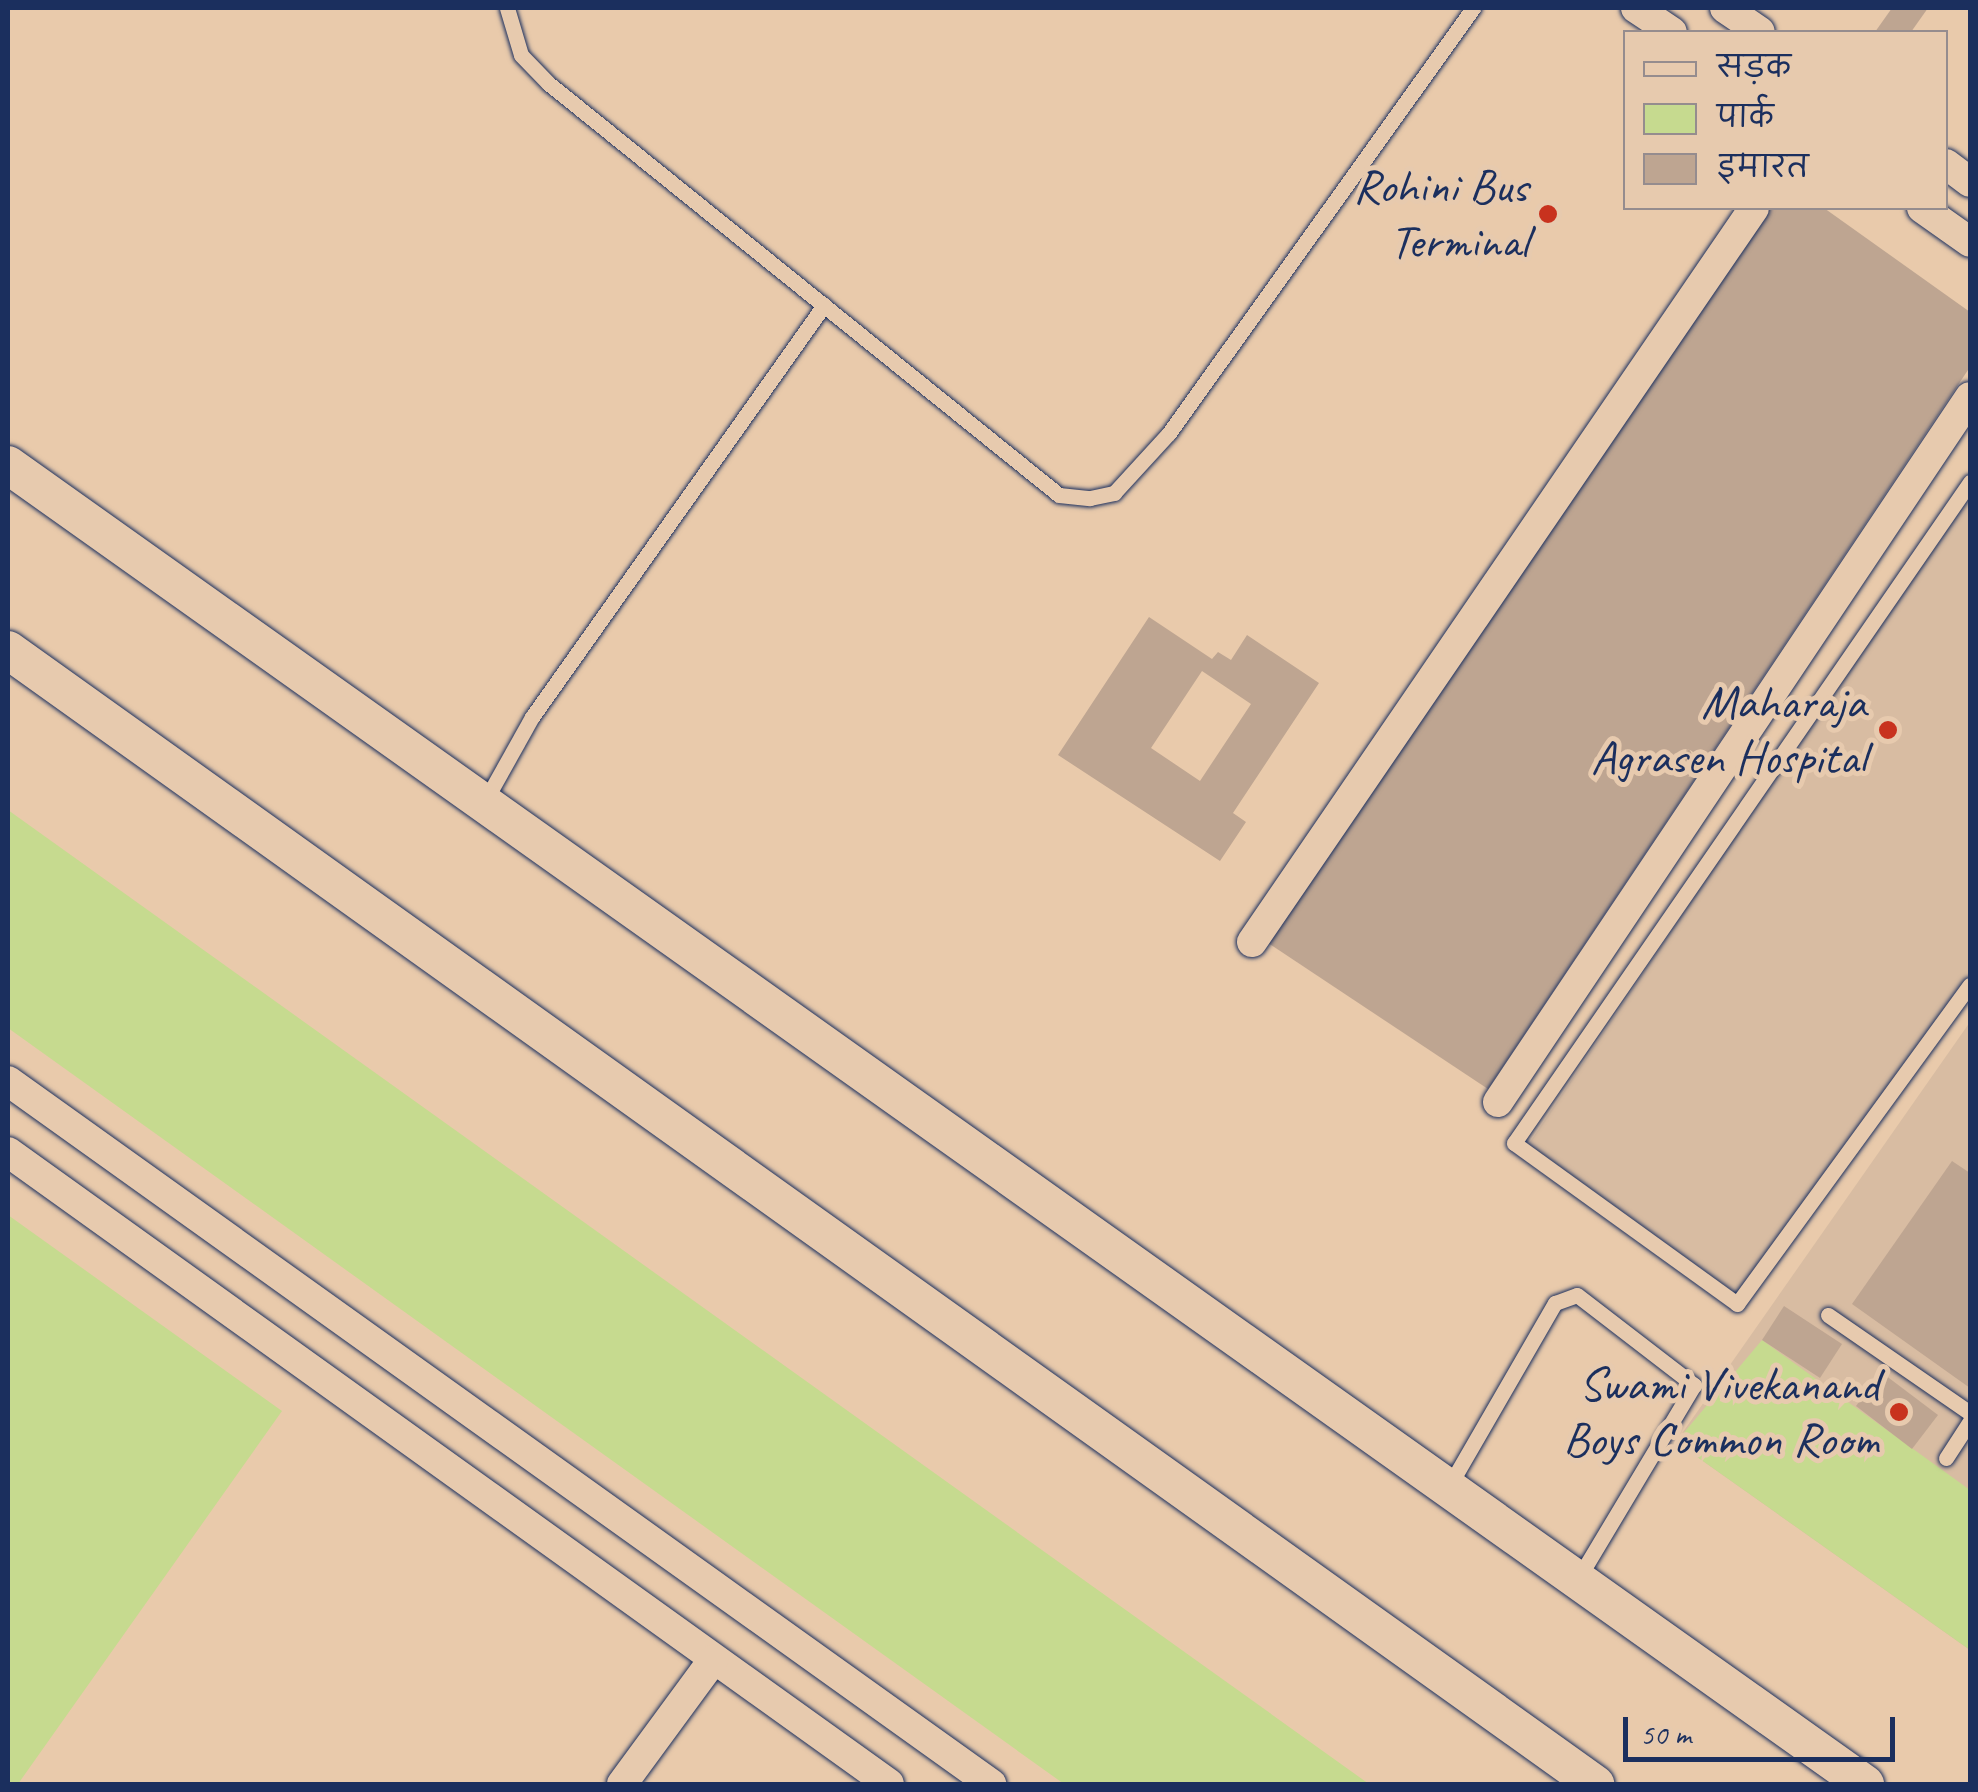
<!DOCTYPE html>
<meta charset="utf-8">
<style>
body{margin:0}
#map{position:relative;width:1978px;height:1792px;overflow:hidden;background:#e9caab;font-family:Caveat,"Playpen Sans Deva",sans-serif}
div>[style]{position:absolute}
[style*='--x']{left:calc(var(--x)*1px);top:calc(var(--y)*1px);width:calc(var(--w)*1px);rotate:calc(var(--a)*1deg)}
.built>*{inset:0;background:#d8bca2}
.green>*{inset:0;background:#c6da8f}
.building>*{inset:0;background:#bea591}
.roads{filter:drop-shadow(0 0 2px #1b2f5e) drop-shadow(0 0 2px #1b2f5e)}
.service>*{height:15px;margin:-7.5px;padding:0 7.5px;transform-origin:7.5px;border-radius:7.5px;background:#e7caae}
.minor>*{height:30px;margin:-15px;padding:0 15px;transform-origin:15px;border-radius:15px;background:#e7caae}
.tertiary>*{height:38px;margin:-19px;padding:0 19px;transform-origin:19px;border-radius:19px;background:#e7caae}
.dots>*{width:28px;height:28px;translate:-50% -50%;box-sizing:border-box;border:5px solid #e7caae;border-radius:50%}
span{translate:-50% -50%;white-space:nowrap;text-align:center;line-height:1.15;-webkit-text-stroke:10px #e7caae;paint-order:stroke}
.poi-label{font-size:48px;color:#1b2f5e}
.right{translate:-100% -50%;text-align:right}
.frame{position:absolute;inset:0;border:10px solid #1b2f5e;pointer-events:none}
.legend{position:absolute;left:1623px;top:30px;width:325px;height:180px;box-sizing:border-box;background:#e7caae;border:2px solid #958c8e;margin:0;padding:12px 18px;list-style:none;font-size:30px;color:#1b2f5e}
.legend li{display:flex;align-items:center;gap:20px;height:50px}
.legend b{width:50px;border:2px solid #958c8e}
.scale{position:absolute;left:1623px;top:1717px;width:272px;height:45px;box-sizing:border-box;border:5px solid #1b2f5e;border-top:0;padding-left:12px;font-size:30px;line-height:35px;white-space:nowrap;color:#1b2f5e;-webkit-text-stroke:8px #e7caae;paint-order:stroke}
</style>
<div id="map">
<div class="built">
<i style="clip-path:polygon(1970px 485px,1970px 975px,1737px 1304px,1522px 1154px)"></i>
<i style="clip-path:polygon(1970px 1022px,1970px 1650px,1676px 1442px)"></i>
</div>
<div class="green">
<i style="clip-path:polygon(8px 810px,1369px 1784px,1064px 1784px,8px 1028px)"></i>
<i style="clip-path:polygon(8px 1215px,282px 1411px,18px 1784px,8px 1784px)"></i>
<i style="clip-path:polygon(1762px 1340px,1970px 1490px,1970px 1650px,1676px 1442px)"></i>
</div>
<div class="building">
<i style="clip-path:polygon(1892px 8px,1928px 8px,1911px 32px,1875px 32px)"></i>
<i style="clip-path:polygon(1768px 208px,1824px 208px,1970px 312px,1970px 367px,1488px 1089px,1268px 943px)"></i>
<i style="clip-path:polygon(evenodd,1149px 617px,1212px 659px,1218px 652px,1231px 660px,1247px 635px,1319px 683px,1233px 813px,1246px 822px,1220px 861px,1058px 755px,1149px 617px,1202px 671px,1251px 704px,1200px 781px,1151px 748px,1202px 671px)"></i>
<i style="clip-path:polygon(1952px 1161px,1970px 1173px,1970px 1388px,1852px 1304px)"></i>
<i style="clip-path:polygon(1784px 1306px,1842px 1344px,1820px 1378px,1762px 1340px)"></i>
<i style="clip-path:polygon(1881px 1372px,1938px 1415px,1912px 1449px,1856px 1406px)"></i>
</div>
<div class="roads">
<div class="service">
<i style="--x:507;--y:8;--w:49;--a:73.4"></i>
<i style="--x:521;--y:55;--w:39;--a:46"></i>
<i style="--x:548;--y:83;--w:656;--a:38.88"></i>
<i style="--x:1059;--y:495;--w:31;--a:6"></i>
<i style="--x:1090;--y:498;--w:25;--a:-12"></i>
<i style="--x:1114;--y:493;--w:81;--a:-47.5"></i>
<i style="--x:1169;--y:433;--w:523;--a:-54.42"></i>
<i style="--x:1970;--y:482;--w:803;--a:124.6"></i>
<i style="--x:1514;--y:1143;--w:275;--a:35.8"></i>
<i style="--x:1737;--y:1304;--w:395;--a:-53.9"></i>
<i style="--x:485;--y:801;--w:96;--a:-60.8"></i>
<i style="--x:532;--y:717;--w:505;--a:-54.67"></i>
<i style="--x:1828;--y:1315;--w:173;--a:34.6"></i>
<i style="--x:1946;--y:1458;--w:44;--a:-57"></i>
<i style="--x:1448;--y:1488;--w:214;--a:-60"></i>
<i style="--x:1555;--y:1303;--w:23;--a:-20"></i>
<i style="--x:1577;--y:1295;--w:148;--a:37.6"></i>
<i style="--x:1694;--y:1385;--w:226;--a:120.9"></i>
</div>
<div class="minor">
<i style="--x:1636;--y:8;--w:43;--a:33.7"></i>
<i style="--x:1725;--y:8;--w:42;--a:34.4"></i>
<i style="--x:1946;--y:164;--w:30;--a:37"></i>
<i style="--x:1922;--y:208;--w:59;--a:35.3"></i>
<i style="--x:1252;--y:942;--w:889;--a:-55.63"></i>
<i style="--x:8;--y:1081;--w:1209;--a:35.57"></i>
<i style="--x:1498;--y:1102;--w:848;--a:-56.2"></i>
<i style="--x:8;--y:1152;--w:1084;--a:35.65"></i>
<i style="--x:622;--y:1784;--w:154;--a:-53.7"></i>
</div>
<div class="tertiary">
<i style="--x:8;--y:465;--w:2278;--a:35.39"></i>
<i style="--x:8;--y:650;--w:1951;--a:35.55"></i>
</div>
</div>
<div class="dots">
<i style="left:1548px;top:214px;background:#c8321e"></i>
<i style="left:1888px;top:730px;background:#c8321e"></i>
<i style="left:1899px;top:1412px;background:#c8321e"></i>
</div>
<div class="poi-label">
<span class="right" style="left:1528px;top:214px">Rohini Bus<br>Terminal</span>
<span class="right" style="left:1866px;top:730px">Maharaja<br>Agrasen Hospital</span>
<span class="right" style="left:1879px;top:1412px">Swami Vivekanand<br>Boys Common Room</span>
</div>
<div class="frame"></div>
<ul class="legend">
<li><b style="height:12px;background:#e7caae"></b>सड़क</li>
<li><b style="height:28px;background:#c6da8f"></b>पार्क</li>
<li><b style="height:28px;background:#bea591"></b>इमारत</li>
</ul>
<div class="scale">50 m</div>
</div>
